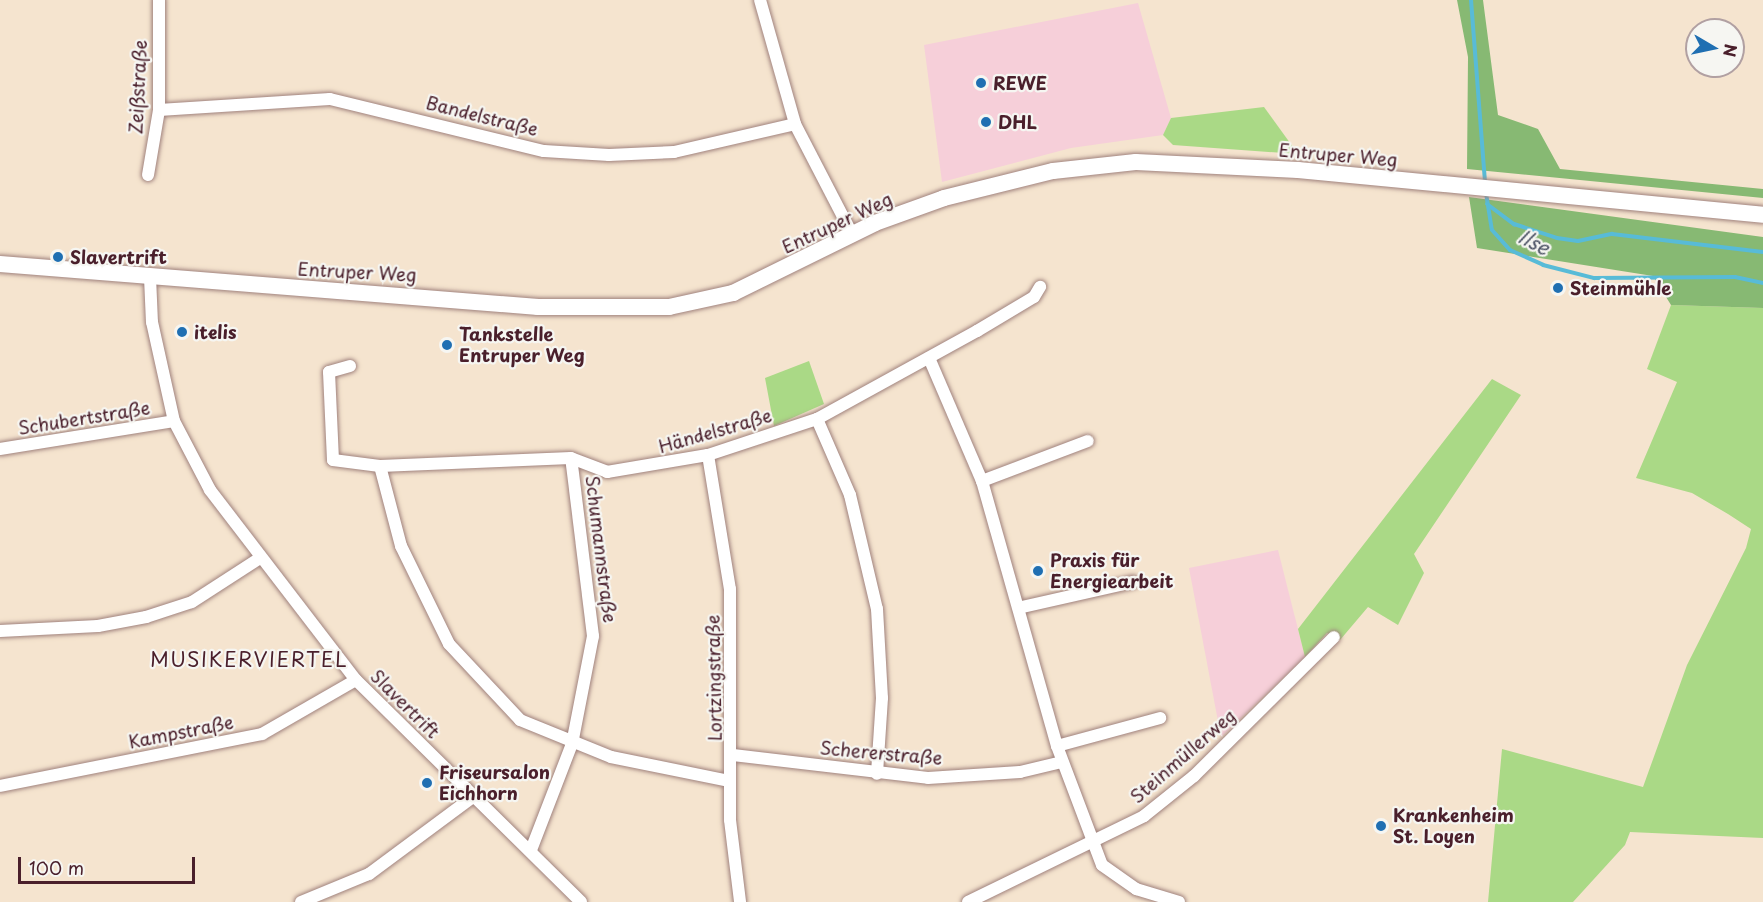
<!DOCTYPE html>
<meta charset="utf-8">
<style>
body{margin:0}
#map{position:relative;width:1763px;height:902px;overflow:hidden;background:#f5e4cf;font-family:"Playpen Sans",sans-serif}
div>[style]{position:absolute}
[style*='--x']{left:calc(var(--x)*1px);top:calc(var(--y)*1px);width:calc(var(--w)*1px);rotate:calc(var(--a)*1deg)}
.built>*{inset:0;background:#f6cfd9}
.green>*{inset:0;background:#aad986}
.forest>*{inset:0;background:#87b973}
.stream>*{height:4px;margin:-2px;padding:0 2px;transform-origin:2px;border-radius:2px;background:#58bbd7}
.roads{filter:drop-shadow(0 0 2px #a0827d) drop-shadow(0 0 2px #a0827d)}
.minor>*{height:12px;margin:-6px;padding:0 6px;transform-origin:6px;border-radius:6px;background:#fff}
.secondary>*{height:16px;margin:-8px;padding:0 8px;transform-origin:8px;border-radius:8px;background:#fff}
.dots>*{width:16px;height:16px;translate:-50% -50%;box-sizing:border-box;border:3px solid #f6f6f2;border-radius:50%}
span{translate:-50% -50%;white-space:nowrap;text-align:center;line-height:1.15;-webkit-text-stroke:4.5px #f6f6f2;paint-order:stroke}
.poi-label{font-size:18px;color:#4a1f2b;font-weight:700}
.left{translate:0 -50%;text-align:left}
.street-label{font-size:18px;color:#4a1f2b}
.water-label{font-size:20px;color:#4f5667;font-style:italic}
.neighbourhood-label{font-size:20px;color:#4a1f2b;letter-spacing:1.5px}
.north{position:absolute;left:1685px;top:18px;width:60px;height:60px;box-sizing:border-box;background:#f6f6f2;border:2px solid #b1a0a2;border-radius:50%;rotate:99deg;font-size:16px;font-weight:700;line-height:24px;text-align:center;color:#4a1f2b}
.north::after{content:'';display:block;margin:auto;width:21px;height:27px;background:#1f6fb2;clip-path:polygon(50% 0,100% 100%,50% 72%,0 100%)}
.scale{position:absolute;left:18px;top:857px;width:177px;height:27px;box-sizing:border-box;border:3px solid #4a1f2b;border-top:0;padding-left:8px;font-size:18px;line-height:21px;white-space:nowrap;color:#4a1f2b;-webkit-text-stroke:4px #f6f6f2;paint-order:stroke}
</style>
<div id="map">
<div class="built">
<i style="clip-path:polygon(1138px 3px,1171px 118px,1163px 135px,1071px 148px,942px 182px,924px 45px)"></i>
<i style="clip-path:polygon(1278px 550px,1305px 657px,1221px 737px,1189px 568px)"></i>
</div>
<div class="green">
<i style="clip-path:polygon(1264px 107px,1298px 154px,1173px 145px,1163px 135px,1171px 118px)"></i>
<i style="clip-path:polygon(1671px 305px,1763px 308px,1763px 838px,1630px 832px,1625px 845px,1573px 902px,1488px 902px,1502px 749px,1643px 787px,1687px 665px,1746px 548px,1751px 529px,1728px 514px,1692px 493px,1636px 478px,1677px 382px,1647px 369px)"></i>
<i style="clip-path:polygon(809px 361px,824px 404px,774px 426px,765px 378px)"></i>
<i style="clip-path:polygon(1492px 379px,1521px 395px,1414px 554px,1424px 573px,1398px 625px,1368px 607px,1340px 640px,1327px 633px,1305px 657px,1298px 629px)"></i>
</div>
<div class="forest">
<i style="clip-path:polygon(1457px 0,1483px 0,1498px 115px,1538px 129px,1560px 169px,1763px 189px,1763px 198px,1467px 169px,1468px 57px)"></i>
<i style="clip-path:polygon(1469px 197px,1763px 237px,1763px 308px,1671px 305px,1653px 276px,1477px 248px)"></i>
</div>
<div class="stream">
<i style="--x:1471;--y:0;--w:184;--a:85.6"></i>
<i style="--x:1486;--y:193;--w:37;--a:81"></i>
<i style="--x:1492;--y:230;--w:27;--a:48"></i>
<i style="--x:1510;--y:250;--w:36;--a:24"></i>
<i style="--x:1543;--y:265;--w:53;--a:14.3"></i>
<i style="--x:1594;--y:278;--w:141;--a:-0.4"></i>
<i style="--x:1735;--y:277;--w:29;--a:12"></i>
<i style="--x:1487;--y:204;--w:34;--a:37"></i>
<i style="--x:1514;--y:224;--w:45;--a:18"></i>
<i style="--x:1557;--y:238;--w:21;--a:8"></i>
<i style="--x:1578;--y:241;--w:35;--a:-12"></i>
<i style="--x:1612;--y:234;--w:152;--a:6.8"></i>
</div>
<div class="roads">
<div class="minor">
<i style="--x:760;--y:0;--w:129;--a:74.2"></i>
<i style="--x:795;--y:124;--w:124;--a:62.6"></i>
<i style="--x:159;--y:110;--w:171;--a:-3.7"></i>
<i style="--x:330;--y:99;--w:220;--a:13.7"></i>
<i style="--x:544;--y:151;--w:65;--a:3.5"></i>
<i style="--x:609;--y:155;--w:65;--a:-2.6"></i>
<i style="--x:674;--y:152;--w:124;--a:-13"></i>
<i style="--x:148;--y:175;--w:66;--a:-80.4"></i>
<i style="--x:159;--y:110;--w:110;--a:-90"></i>
<i style="--x:150;--y:277;--w:45;--a:87.5"></i>
<i style="--x:152;--y:322;--w:101;--a:77.5"></i>
<i style="--x:174;--y:421;--w:78;--a:62.4"></i>
<i style="--x:210;--y:490;--w:240;--a:52.5"></i>
<i style="--x:356;--y:680;--w:316;--a:44.6"></i>
<i style="--x:929;--y:358;--w:134;--a:66.7"></i>
<i style="--x:982;--y:481;--w:275;--a:74.2"></i>
<i style="--x:1057;--y:746;--w:127;--a:69.3"></i>
<i style="--x:1102;--y:865;--w:42;--a:35.2"></i>
<i style="--x:1136;--y:889;--w:45;--a:16.8"></i>
<i style="--x:350;--y:366;--w:22;--a:164"></i>
<i style="--x:329;--y:372;--w:88;--a:87.4"></i>
<i style="--x:333;--y:460;--w:47;--a:7.3"></i>
<i style="--x:380;--y:466;--w:191;--a:-2.4"></i>
<i style="--x:571;--y:458;--w:39;--a:21"></i>
<i style="--x:607;--y:472;--w:102;--a:-9.6"></i>
<i style="--x:708;--y:455;--w:115;--a:-18.3"></i>
<i style="--x:817;--y:419;--w:183;--a:-28.8"></i>
<i style="--x:977;--y:331;--w:66;--a:-30.8"></i>
<i style="--x:1034;--y:297;--w:12;--a:-59"></i>
<i style="--x:817;--y:419;--w:83;--a:66.5"></i>
<i style="--x:850;--y:495;--w:117;--a:76.7"></i>
<i style="--x:877;--y:609;--w:89;--a:86.8"></i>
<i style="--x:882;--y:698;--w:76;--a:93.8"></i>
<i style="--x:0;--y:449;--w:176;--a:-9.1"></i>
<i style="--x:708;--y:455;--w:136;--a:80.7"></i>
<i style="--x:730;--y:589;--w:231;--a:90"></i>
<i style="--x:730;--y:820;--w:83;--a:83"></i>
<i style="--x:380;--y:466;--w:83;--a:75.3"></i>
<i style="--x:401;--y:546;--w:109;--a:63.9"></i>
<i style="--x:449;--y:644;--w:104;--a:46.9"></i>
<i style="--x:520;--y:720;--w:98;--a:22.1"></i>
<i style="--x:611;--y:757;--w:120;--a:11.5"></i>
<i style="--x:982;--y:481;--w:113;--a:-20.7"></i>
<i style="--x:1022;--y:607;--w:114;--a:-12.7"></i>
<i style="--x:0;--y:631;--w:98;--a:-2.9"></i>
<i style="--x:98;--y:626;--w:49;--a:-10.6"></i>
<i style="--x:146;--y:617;--w:48;--a:-18.1"></i>
<i style="--x:192;--y:602;--w:81;--a:-32.9"></i>
<i style="--x:1057;--y:746;--w:107;--a:-15.2"></i>
<i style="--x:733;--y:755;--w:196;--a:6.7"></i>
<i style="--x:928;--y:778;--w:92;--a:-3.7"></i>
<i style="--x:1020;--y:772;--w:43;--a:-13.4"></i>
<i style="--x:0;--y:786;--w:267;--a:-11.2"></i>
<i style="--x:262;--y:734;--w:108;--a:-29.9"></i>
<i style="--x:531;--y:850;--w:114;--a:-68.9"></i>
<i style="--x:572;--y:744;--w:110;--a:-79"></i>
<i style="--x:593;--y:636;--w:179;--a:-97"></i>
<i style="--x:301;--y:902;--w:74;--a:-22.4"></i>
<i style="--x:369;--y:874;--w:131;--a:-36.6"></i>
<i style="--x:968;--y:902;--w:196;--a:-26"></i>
<i style="--x:1144;--y:816;--w:64;--a:-38.7"></i>
<i style="--x:1194;--y:776;--w:197;--a:-44.8"></i>
</div>
<div class="secondary">
<i style="--x:0;--y:264;--w:540;--a:4.57"></i>
<i style="--x:538;--y:307;--w:131;--a:0"></i>
<i style="--x:669;--y:307;--w:66;--a:-12.3"></i>
<i style="--x:733;--y:293;--w:158;--a:-26.2"></i>
<i style="--x:875;--y:223;--w:73;--a:-19.9"></i>
<i style="--x:944;--y:198;--w:112;--a:-13.9"></i>
<i style="--x:1053;--y:171;--w:83;--a:-6.2"></i>
<i style="--x:1136;--y:162;--w:162;--a:2.8"></i>
<i style="--x:1298;--y:170;--w:467;--a:5.5"></i>
</div>
</div>
<div class="dots">
<i style="left:981px;top:83px;background:#1f6fb2"></i>
<i style="left:986px;top:122px;background:#1f6fb2"></i>
<i style="left:58px;top:257px;background:#1f6fb2"></i>
<i style="left:1558px;top:288px;background:#1f6fb2"></i>
<i style="left:182px;top:332px;background:#1f6fb2"></i>
<i style="left:447px;top:345px;background:#1f6fb2"></i>
<i style="left:1038px;top:571px;background:#1f6fb2"></i>
<i style="left:427px;top:783px;background:#1f6fb2"></i>
<i style="left:1381px;top:826px;background:#1f6fb2"></i>
</div>
<div class="poi-label">
<span class="left" style="left:993px;top:83px">REWE</span>
<span class="left" style="left:998px;top:122px">DHL</span>
<span class="left" style="left:70px;top:257px">Slavertrift</span>
<span class="left" style="left:1570px;top:288px">Steinmühle</span>
<span class="left" style="left:194px;top:332px">itelis</span>
<span class="left" style="left:459px;top:345px">Tankstelle<br>Entruper Weg</span>
<span class="left" style="left:1050px;top:571px">Praxis für<br>Energiearbeit</span>
<span class="left" style="left:439px;top:783px">Friseursalon<br>Eichhorn</span>
<span class="left" style="left:1393px;top:826px">Krankenheim<br>St. Loyen</span>
</div>
<div class="street-label">
<span style="left:138px;top:87px;rotate:-87deg">Zeißstraße</span>
<span style="left:482px;top:116px;rotate:14deg">Bandelstraße</span>
<span style="left:1338px;top:155px;rotate:5deg">Entruper Weg</span>
<span style="left:837px;top:223px;rotate:-25deg">Entruper Weg</span>
<span style="left:357px;top:272px;rotate:3deg">Entruper Weg</span>
<span style="left:84px;top:418px;rotate:-9deg">Schubertstraße</span>
<span style="left:715px;top:431px;rotate:-16deg">Händelstraße</span>
<span style="left:601px;top:549px;rotate:83deg">Schumannstraße</span>
<span style="left:714px;top:678px;rotate:-91deg">Lortzingstraße</span>
<span style="left:405px;top:704px;rotate:45deg">Slavertrift</span>
<span style="left:181px;top:732px;rotate:-11deg">Kampstraße</span>
<span style="left:881px;top:753px;rotate:5deg">Schererstraße</span>
<span style="left:1183px;top:756px;rotate:-41deg">Steinmüllerweg</span>
</div>
<div class="water-label">
<span style="left:1534px;top:242px;rotate:27deg">Ilse</span>
</div>
<div class="neighbourhood-label">
<span style="left:249px;top:659px">MUSIKERVIERTEL</span>
</div>
<div class="north">N</div>
<div class="scale">100 m</div>
</div>
